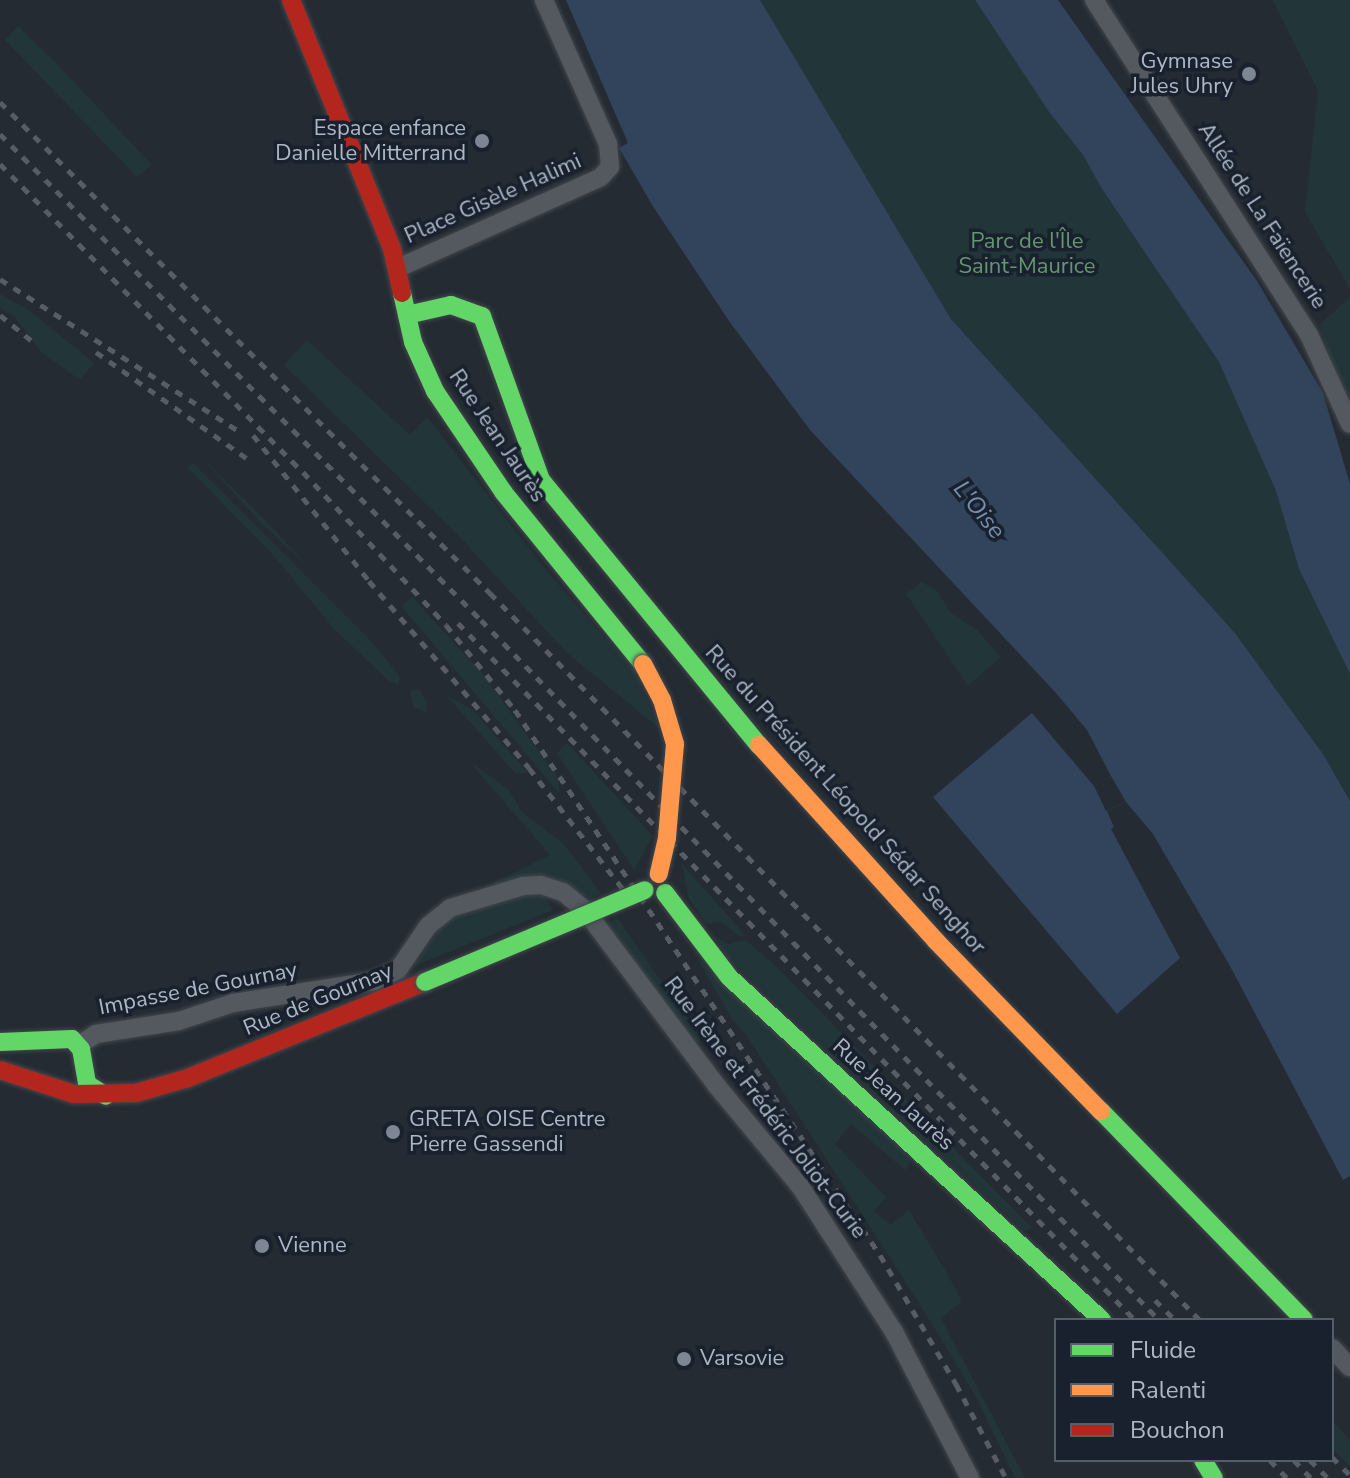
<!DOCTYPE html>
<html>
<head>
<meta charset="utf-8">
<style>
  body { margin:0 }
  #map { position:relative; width:1350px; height:1478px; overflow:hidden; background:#252b32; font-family:"Nunito Sans",sans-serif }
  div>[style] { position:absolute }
  .green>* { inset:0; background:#223538 }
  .water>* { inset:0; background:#31445c }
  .pier>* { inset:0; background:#252b32 }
  .roads { filter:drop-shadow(0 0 2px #42474d) drop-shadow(0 0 2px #42474d) }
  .street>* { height:18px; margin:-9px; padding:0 9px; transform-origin:9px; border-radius:9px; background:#545960 }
  .fast>* { height:18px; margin:-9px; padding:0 9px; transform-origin:9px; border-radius:9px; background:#63d668 }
  .slow>* { height:18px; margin:-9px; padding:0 9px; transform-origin:9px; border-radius:9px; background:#ff974d }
  .jam>* { height:18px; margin:-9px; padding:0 9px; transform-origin:9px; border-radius:9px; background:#b3261e }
  .rail>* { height:5px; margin-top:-2.5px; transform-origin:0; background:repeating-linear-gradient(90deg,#585d64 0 8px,transparent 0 16px) }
  .bridges { filter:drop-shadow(0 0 2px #42474d) drop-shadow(0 0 2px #42474d) }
  .fast-bridge>* { height:18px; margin:-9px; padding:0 9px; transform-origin:9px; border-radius:9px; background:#63d668 }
  .slow-bridge>* { height:18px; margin:-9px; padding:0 9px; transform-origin:9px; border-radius:9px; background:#ff974d }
  .dots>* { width:22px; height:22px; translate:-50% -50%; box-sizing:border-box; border:4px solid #18212d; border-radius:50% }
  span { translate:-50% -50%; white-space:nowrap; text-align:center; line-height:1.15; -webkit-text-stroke:7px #18212d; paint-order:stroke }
  .poi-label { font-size:22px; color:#adb7c5 }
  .right { translate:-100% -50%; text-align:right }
  .left { translate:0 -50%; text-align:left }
  .street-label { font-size:22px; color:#adb7c5 }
  .park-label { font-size:22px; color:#63976e }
  .water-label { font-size:24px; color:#748eaf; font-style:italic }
  .legend { position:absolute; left:1054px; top:1318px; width:280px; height:144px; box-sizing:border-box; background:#18212d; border:2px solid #545d6a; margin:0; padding:10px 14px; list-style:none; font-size:24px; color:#adb7c5 }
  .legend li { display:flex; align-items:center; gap:16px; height:40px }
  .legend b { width:40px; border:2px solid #545d6a }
</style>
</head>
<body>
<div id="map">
  <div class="green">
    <div style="clip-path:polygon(760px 0,975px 0,1049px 112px,1083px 155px,1102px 189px,1219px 362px,1276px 491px,1299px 569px,1350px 674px,1350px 801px,1323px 754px,1235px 633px,951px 319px)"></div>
    <div style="clip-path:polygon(1273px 0,1350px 0,1350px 289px,1305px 212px,1318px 91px)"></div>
    <div style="clip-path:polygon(18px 26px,57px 64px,152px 165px,137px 177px,5px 40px)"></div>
    <div style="clip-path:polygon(0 294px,29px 310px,94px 363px,80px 380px,41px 352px,15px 317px,0 308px)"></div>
    <div style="clip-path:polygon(1350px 297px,1350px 410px,1319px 325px)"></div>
    <div style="clip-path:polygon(307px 340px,410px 435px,427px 417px,547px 571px,634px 671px,660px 729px,567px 653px,458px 535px,284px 365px)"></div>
    <div style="clip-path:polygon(201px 457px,257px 512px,309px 567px,263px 525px)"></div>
    <div style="clip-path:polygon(193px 463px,371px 641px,399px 675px,399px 685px,389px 681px,335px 630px,274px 556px,187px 467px)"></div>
    <div style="clip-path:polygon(922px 582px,936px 590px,951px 613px,977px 630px,1001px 657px,968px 686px,906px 594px)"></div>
    <div style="clip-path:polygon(412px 597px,482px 673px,559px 779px,559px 793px,401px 606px)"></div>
    <div style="clip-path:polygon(419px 689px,427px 702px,426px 712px,413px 707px,410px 691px)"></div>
    <div style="clip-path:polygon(445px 694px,473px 710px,528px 773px,515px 773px)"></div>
    <div style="clip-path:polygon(567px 743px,653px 836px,634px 870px,557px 753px)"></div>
    <div style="clip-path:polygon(470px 762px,509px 790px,522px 812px,563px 843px,601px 893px,592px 899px,537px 876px,485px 887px,550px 855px)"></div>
    <div style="clip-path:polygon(682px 864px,746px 936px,739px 936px,721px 922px,706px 924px,688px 897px)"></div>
    <div style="clip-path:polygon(532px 893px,542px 894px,553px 910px,414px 966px,444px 923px,465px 911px)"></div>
    <div style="clip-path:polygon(617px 918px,701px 1038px,696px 1044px,605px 924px)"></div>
    <div style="clip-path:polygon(713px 936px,729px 944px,746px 940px,779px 969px,1032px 1228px,1025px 1231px,874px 1094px,732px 962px)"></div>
    <div style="clip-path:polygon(696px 957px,912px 1159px,905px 1170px,851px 1124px,835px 1144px,886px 1197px,874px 1211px,891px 1225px,909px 1210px,948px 1275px,962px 1302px,941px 1318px,1025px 1478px,1015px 1478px,976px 1397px,916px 1298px,745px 1033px,733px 1021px)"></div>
    <div style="clip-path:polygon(1332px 1421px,1350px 1440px,1350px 1467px,1332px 1448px)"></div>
  </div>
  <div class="water">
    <div style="clip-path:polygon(566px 0,760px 0,951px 319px,1235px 633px,1323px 754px,1350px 801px,1350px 1176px,1343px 1180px,1230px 966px,1153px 834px,1126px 802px,1107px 811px,1114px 827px,1111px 829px,1180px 958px,1117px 1014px,933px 797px,1032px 713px,1094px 786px,1111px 776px,1087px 730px,1056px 693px,810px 430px,729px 321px,654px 208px,619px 148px,628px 143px)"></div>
    <div style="clip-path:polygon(975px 0,1058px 0,1257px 281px,1323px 393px,1350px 484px,1350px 674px,1299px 569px,1276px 491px,1219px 362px,1102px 189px,1083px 155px,1049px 112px)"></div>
  </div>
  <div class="pier">
    <div style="clip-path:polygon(1111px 776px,1126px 802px,1106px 811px,1094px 786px)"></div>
  </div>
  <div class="roads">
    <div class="street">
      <div style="left:1094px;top:0;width:398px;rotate:57.3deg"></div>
      <div style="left:1309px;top:335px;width:98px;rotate:65.3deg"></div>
      <div style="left:398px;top:268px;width:222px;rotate:-24.1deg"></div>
      <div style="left:601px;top:177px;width:13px;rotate:-48deg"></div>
      <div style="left:610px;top:167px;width:23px;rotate:-95deg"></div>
      <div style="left:608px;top:144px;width:158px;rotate:-114deg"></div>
      <div style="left:79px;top:1045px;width:20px;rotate:-33deg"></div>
      <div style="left:96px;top:1034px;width:84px;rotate:-8.9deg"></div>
      <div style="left:179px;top:1021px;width:57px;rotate:-18.4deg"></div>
      <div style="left:233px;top:1003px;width:143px;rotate:-8.9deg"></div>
      <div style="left:374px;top:981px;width:26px;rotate:-25deg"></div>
      <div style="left:398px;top:970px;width:53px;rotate:-55.7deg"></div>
      <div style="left:428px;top:926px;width:28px;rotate:-39deg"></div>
      <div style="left:450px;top:908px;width:76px;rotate:-16.8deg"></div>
      <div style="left:523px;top:886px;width:18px;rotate:-3deg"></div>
      <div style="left:541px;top:885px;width:23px;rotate:18deg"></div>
      <div style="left:563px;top:892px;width:27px;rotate:39deg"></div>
      <div style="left:584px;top:909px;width:220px;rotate:53.1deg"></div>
      <div style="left:716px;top:1085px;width:131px;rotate:50.3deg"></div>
      <div style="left:800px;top:1186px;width:174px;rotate:57.2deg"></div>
      <div style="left:894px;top:1332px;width:165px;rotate:62.5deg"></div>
      <div style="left:1332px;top:1348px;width:26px;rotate:47deg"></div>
    </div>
    <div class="fast">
      <div style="left:402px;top:293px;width:50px;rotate:77.3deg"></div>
      <div style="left:413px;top:342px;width:54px;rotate:65.8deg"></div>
      <div style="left:435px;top:391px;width:123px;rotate:55.9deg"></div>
      <div style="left:504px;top:493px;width:220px;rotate:50.9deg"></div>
      <div style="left:407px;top:315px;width:45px;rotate:-12.8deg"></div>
      <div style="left:451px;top:305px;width:33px;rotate:20deg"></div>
      <div style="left:482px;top:316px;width:174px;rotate:70.2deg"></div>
      <div style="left:541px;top:480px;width:343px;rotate:50.6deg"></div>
      <div style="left:665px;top:893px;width:106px;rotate:52.7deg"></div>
      <div style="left:729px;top:977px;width:507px;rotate:42.6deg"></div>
      <div style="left:0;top:1042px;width:72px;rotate:-2.4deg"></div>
      <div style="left:72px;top:1039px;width:13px;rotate:48deg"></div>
      <div style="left:81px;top:1049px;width:36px;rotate:80deg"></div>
      <div style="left:87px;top:1084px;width:22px;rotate:32deg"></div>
      <div style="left:1101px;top:1111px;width:291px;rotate:45.8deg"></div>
      <div style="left:1203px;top:1460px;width:21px;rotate:59deg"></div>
    </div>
    <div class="slow">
      <div style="left:759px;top:745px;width:264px;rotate:47.9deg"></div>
      <div style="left:936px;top:941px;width:237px;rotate:45.9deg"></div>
    </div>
    <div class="jam">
      <div style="left:291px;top:0;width:269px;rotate:67.9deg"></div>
      <div style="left:392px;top:249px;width:45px;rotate:77.2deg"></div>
      <div style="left:0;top:1070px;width:78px;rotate:18deg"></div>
      <div style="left:74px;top:1094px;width:62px;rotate:-0.9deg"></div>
      <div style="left:136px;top:1093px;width:54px;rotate:-16.1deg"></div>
      <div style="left:188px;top:1078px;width:256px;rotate:-22.1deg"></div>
    </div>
  </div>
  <div class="rail">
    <div style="left:0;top:102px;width:694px;rotate:45.06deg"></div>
    <div style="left:490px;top:593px;width:1016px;rotate:45.68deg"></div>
    <div style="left:0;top:134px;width:684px;rotate:45.3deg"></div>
    <div style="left:481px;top:620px;width:975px;rotate:45.91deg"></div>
    <div style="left:0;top:164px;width:432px;rotate:45.5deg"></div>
    <div style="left:303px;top:472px;width:209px;rotate:46.9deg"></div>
    <div style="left:446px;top:625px;width:109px;rotate:50.9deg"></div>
    <div style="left:515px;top:710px;width:656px;rotate:56.19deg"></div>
    <div style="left:880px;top:1255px;width:150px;rotate:59.5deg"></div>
    <div style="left:956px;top:1384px;width:106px;rotate:62deg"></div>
    <div style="left:0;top:279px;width:281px;rotate:32.5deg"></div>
    <div style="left:0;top:315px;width:41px;rotate:39.1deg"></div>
    <div style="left:96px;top:352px;width:184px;rotate:35.2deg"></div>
    <div style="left:253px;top:435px;width:186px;rotate:51.5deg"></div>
    <div style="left:369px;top:581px;width:246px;rotate:49.4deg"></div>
    <div style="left:529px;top:768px;width:175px;rotate:52.2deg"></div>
    <div style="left:458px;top:623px;width:972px;rotate:45.83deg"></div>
    <div style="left:1155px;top:1300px;width:28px;rotate:45deg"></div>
    <div style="left:1332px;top:1457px;width:25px;rotate:45deg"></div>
    <div style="left:1270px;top:1460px;width:25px;rotate:47deg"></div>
    <div style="left:1294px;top:1460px;width:25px;rotate:47deg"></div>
    <div style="left:1310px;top:1460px;width:25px;rotate:45deg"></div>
  </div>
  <div class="bridges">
    <div class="fast-bridge">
      <div style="left:425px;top:982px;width:238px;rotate:-22.7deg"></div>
    </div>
    <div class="slow-bridge">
      <div style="left:643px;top:664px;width:41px;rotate:62.2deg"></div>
      <div style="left:662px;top:700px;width:46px;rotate:73.5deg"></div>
      <div style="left:675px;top:744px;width:94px;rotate:94.9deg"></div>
      <div style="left:667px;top:838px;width:37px;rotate:103deg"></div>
    </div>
  </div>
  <div class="dots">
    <div style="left:1249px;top:74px;background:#7d8692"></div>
    <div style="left:482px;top:141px;background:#7d8692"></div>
    <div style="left:393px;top:1132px;background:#7d8692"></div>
    <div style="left:262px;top:1246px;background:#7d8692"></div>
    <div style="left:684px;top:1359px;background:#7d8692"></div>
  </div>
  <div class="poi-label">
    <span class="right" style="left:1233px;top:74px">Gymnase<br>Jules Uhry</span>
    <span class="right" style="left:466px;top:141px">Espace enfance<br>Danielle Mitterrand</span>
    <span class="left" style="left:409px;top:1132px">GRETA OISE Centre<br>Pierre Gassendi</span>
    <span class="left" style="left:278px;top:1246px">Vienne</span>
    <span class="left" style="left:700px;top:1359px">Varsovie</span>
  </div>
  <div class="street-label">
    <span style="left:493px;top:199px;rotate:-24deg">Place Gisèle Halimi</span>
    <span style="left:1262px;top:216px;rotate:57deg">Allée de La Faïencerie</span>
    <span style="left:497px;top:436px;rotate:56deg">Rue Jean Jaurès</span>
    <span style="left:845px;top:800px;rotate:48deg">Rue du Président Léopold Sédar Senghor</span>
    <span style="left:198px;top:989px;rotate:-11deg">Impasse de Gournay</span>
    <span style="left:318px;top:1000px;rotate:-22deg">Rue de Gournay</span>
    <span style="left:893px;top:1095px;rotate:42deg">Rue Jean Jaurès</span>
    <span style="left:765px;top:1108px;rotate:53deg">Rue Irène et Frédéric Joliot-Curie</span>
  </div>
  <div class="park-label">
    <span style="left:1027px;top:254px">Parc de l'Île<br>Saint-Maurice</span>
  </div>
  <div class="water-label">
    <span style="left:979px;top:510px;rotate:51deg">L'Oise</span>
  </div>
  <ul class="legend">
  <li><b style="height:10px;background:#63d668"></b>Fluide</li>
  <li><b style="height:10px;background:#ff974d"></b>Ralenti</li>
  <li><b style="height:10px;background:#b3261e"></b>Bouchon</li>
  </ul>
</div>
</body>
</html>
